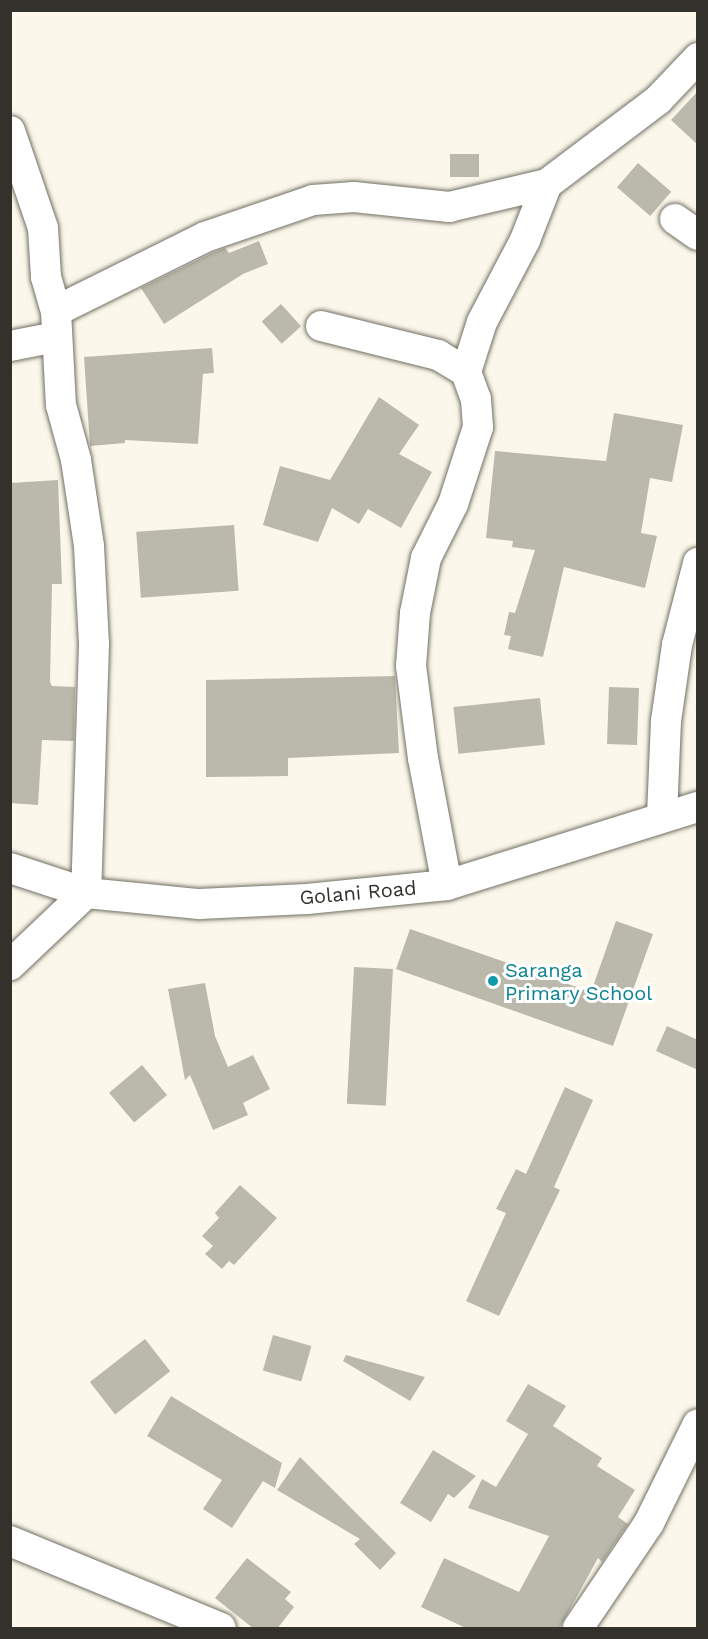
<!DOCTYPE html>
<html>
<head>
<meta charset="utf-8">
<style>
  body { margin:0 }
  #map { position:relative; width:708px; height:1639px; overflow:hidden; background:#fbf8eb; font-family:"Work Sans",sans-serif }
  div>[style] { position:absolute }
  .building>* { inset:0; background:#bbb9ac; transform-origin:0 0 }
  .roads { filter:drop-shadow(0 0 2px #716f64) drop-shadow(0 0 2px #716f64) }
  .street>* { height:30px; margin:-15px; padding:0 15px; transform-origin:15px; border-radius:15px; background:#fff }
  .dots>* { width:16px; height:16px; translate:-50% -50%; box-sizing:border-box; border:3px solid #fff; border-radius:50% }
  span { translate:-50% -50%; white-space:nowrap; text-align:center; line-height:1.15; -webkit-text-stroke:6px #fff; paint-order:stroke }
  .street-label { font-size:20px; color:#32312c }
  .culture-label { font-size:20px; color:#0d838f }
  .left { translate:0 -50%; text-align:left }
  .frame { position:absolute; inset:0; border:12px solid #32312c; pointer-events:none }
</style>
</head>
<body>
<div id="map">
  <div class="building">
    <div style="clip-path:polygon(698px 91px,698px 145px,671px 120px)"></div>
    <div style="left:450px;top:154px;width:29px;height:23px"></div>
    <div style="left:638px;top:163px;width:44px;height:32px;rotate:41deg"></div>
    <div style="clip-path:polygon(259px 241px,268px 264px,243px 274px,164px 324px,141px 288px,212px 253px,225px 248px,229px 253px)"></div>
    <div style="left:281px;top:304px;width:30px;height:26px;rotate:48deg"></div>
    <div style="clip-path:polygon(212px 348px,214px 373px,203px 374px,198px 444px,125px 440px,125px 443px,90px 446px,84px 357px)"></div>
    <div style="clip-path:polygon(379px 397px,419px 425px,399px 454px,432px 472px,401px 528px,368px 509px,359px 524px,332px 508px,318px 542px,263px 525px,280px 466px,330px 480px)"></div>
    <div style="clip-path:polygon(614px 413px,683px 425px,672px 482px,650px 478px,641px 533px,657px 536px,645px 588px,564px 567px,543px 657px,508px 649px,511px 636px,504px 635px,509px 612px,515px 613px,535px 550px,512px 547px,513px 541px,486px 538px,495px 451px,606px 461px)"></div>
    <div style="clip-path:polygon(58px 480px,62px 584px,52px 584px,50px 682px,52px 686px,75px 687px,74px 741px,42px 740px,38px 805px,10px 803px,10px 483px)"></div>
    <div style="left:234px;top:525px;width:66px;height:98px;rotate:86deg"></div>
    <div style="clip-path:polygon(395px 676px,399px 753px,288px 758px,288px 776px,206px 777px,206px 680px)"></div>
    <div style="left:639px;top:688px;width:57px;height:30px;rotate:92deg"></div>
    <div style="left:540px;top:698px;width:47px;height:87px;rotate:84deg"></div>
    <div style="clip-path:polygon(616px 921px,653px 934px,613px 1046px,396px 969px,410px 929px,591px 992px)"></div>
    <div style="left:354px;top:967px;width:39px;height:137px;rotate:3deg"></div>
    <div style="clip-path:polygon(205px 983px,215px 1036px,228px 1067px,253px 1055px,270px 1089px,243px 1103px,248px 1115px,213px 1130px,190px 1075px,185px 1080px,168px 989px)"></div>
    <div style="clip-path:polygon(667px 1026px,698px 1040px,698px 1070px,656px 1051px)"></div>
    <div style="left:142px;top:1065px;width:39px;height:43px;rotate:50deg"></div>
    <div style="clip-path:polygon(565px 1087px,593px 1100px,554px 1187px,560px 1190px,499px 1316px,466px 1301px,506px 1213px,496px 1209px,516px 1169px,526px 1174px)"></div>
    <div style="clip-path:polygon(240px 1185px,277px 1218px,234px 1265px,229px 1261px,222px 1269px,205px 1254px,213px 1246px,202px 1236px,219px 1218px,215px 1213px)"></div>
    <div style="left:273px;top:1335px;width:40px;height:37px;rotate:16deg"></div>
    <div style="left:145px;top:1339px;width:41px;height:70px;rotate:52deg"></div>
    <div style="clip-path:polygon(346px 1355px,425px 1377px,410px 1401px,343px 1361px)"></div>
    <div style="clip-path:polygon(528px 1384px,566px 1406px,553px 1426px,602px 1458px,597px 1466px,635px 1490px,618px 1517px,628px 1524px,602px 1562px,598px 1558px,559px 1629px,468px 1629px,421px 1607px,444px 1558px,519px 1592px,549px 1536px,468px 1508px,482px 1479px,496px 1487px,528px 1434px,506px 1421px)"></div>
    <div style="clip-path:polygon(171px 1396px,282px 1463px,275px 1488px,263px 1481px,232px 1528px,203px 1509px,222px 1480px,147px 1436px)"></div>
    <div style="clip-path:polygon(433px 1450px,476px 1476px,454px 1498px,448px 1494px,431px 1522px,400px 1503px)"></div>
    <div style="clip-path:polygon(300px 1457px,396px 1553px,380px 1570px,354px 1544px,360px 1539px,277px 1490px)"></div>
    <div style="clip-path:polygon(247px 1558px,291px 1592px,285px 1599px,294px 1607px,277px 1629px,254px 1629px,215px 1598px)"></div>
  </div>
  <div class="roads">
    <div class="street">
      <div style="left:10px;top:131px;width:102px;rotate:71.2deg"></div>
      <div style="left:43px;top:228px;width:49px;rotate:86.5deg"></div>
      <div style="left:46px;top:277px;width:35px;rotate:74deg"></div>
      <div style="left:56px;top:311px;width:94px;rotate:87deg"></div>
      <div style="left:61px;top:405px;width:57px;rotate:74.7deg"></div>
      <div style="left:76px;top:460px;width:87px;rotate:81.4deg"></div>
      <div style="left:89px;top:546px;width:98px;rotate:87.1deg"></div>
      <div style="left:94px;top:644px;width:249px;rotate:91.8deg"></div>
      <div style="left:86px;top:893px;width:105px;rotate:136.5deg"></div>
      <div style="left:675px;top:219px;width:28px;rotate:35deg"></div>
      <div style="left:56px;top:311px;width:166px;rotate:-26.4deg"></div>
      <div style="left:205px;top:237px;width:114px;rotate:-18.9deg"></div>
      <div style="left:313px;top:200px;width:41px;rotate:-4.2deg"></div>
      <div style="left:354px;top:197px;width:96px;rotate:6deg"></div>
      <div style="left:449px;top:207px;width:101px;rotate:-13.2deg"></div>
      <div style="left:547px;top:184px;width:139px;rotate:-37.1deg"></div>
      <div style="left:658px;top:100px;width:58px;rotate:-46.4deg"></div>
      <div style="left:321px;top:326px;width:121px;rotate:13.9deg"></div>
      <div style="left:438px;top:355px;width:33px;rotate:31deg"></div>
      <div style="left:466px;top:372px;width:29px;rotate:70deg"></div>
      <div style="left:476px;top:399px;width:28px;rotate:86deg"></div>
      <div style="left:478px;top:427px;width:81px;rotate:108deg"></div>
      <div style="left:453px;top:504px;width:60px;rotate:116.6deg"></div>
      <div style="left:426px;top:558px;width:56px;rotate:101.3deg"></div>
      <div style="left:415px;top:613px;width:53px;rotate:94.3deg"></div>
      <div style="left:411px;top:666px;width:93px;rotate:82.6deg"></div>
      <div style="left:423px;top:758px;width:129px;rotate:79.3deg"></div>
      <div style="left:10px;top:346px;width:47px;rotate:-11.1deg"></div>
      <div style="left:466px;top:372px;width:52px;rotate:-72.3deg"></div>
      <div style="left:482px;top:322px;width:93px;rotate:-62.3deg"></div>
      <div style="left:525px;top:240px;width:60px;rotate:-68.6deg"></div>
      <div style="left:662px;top:816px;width:95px;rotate:-87.6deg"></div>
      <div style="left:666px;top:721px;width:77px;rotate:-81.8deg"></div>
      <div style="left:677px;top:645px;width:85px;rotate:-75.6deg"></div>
      <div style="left:10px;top:868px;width:80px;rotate:18.2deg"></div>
      <div style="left:86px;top:893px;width:114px;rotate:5.6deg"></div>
      <div style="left:199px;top:904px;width:108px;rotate:-2.7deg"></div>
      <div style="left:307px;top:899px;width:141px;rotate:-5.7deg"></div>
      <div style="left:447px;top:885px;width:263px;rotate:-17.3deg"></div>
      <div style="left:10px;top:1541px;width:228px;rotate:22.4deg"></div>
      <div style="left:578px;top:1628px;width:127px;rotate:-55.9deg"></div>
      <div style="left:649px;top:1523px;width:110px;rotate:-63.7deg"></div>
    </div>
  </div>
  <div class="dots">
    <div style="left:493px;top:981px;background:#0f9aa8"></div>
  </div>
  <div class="street-label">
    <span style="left:358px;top:893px;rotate:-5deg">Golani Road</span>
  </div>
  <div class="culture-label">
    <span class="left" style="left:505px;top:982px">Saranga<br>Primary School</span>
  </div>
  <div class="frame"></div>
</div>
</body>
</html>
